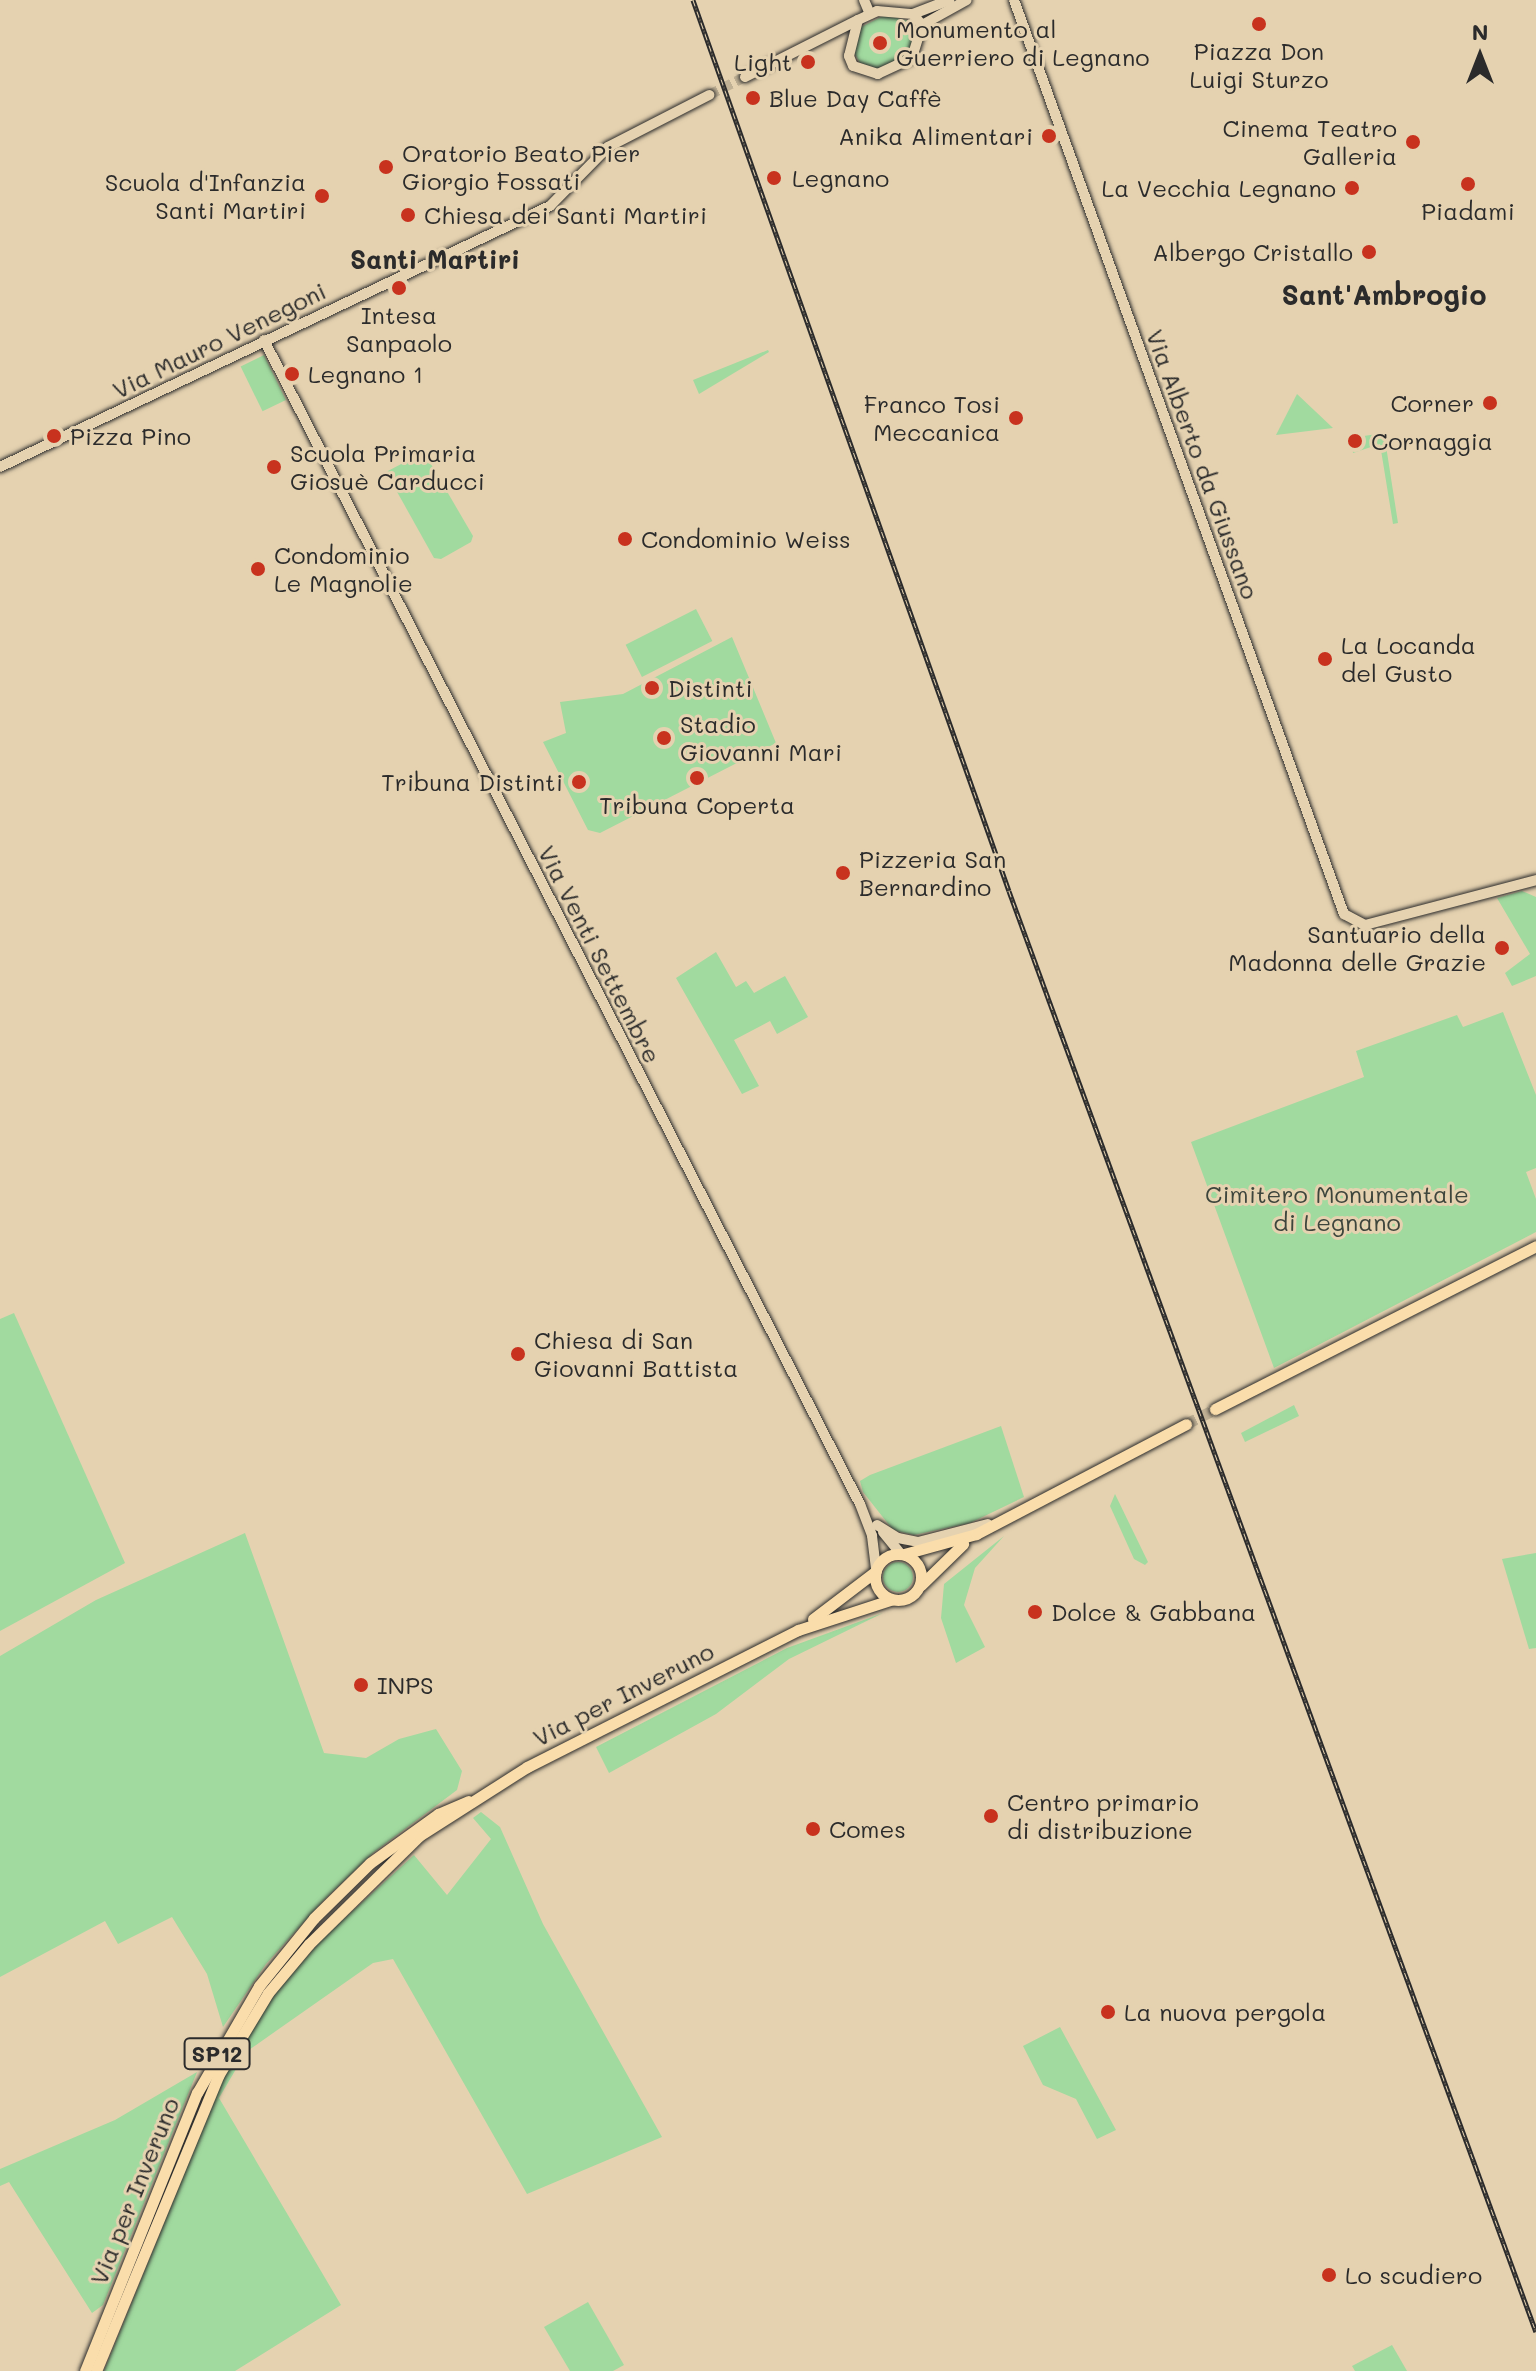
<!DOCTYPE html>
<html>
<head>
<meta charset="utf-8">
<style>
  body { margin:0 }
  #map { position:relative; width:1536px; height:2371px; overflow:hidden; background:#e5d2b0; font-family:Mali,sans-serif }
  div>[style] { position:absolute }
  .green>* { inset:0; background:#a1da9f; transform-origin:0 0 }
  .round { border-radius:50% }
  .secondary-tunnel>* { height:10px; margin-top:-5px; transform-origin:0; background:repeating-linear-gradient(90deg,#c0b195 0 10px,transparent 0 15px) }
  .primary-tunnel>* { height:11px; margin-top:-5.5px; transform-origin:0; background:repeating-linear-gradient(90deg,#c0b195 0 11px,transparent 0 16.5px) }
  .roads { filter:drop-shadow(0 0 2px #2b2b2b) drop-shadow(0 0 2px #2b2b2b) }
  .secondary>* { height:10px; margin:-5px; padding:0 5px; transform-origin:5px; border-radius:5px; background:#e5d2b0 }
  .primary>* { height:11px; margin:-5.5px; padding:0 5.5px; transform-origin:5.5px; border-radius:5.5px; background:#faddab }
  .primary>.ring { margin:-5.5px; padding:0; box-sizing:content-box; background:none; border:11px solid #faddab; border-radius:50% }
  .rail>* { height:5px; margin-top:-2.5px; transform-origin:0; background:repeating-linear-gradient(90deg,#e5d2b0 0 6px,#2b2b2b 0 12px); box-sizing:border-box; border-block:2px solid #2b2b2b }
  .dots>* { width:22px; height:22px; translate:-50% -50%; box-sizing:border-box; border:4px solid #e5d2b0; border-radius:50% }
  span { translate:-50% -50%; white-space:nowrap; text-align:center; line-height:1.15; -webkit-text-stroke:6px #e5d2b0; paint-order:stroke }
  .shield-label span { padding:2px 6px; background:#e5d2b0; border:2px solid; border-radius:6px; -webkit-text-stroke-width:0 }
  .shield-label { font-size:22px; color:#2b2b2b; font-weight:700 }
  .poi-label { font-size:24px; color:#2b2b2b }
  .left { translate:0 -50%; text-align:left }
  .right { translate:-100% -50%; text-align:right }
  .street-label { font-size:24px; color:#2b2b2b }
  .park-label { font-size:24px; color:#3d453c }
  .neighbourhood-label { font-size:26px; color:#2b2b2b; font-weight:700 }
  .quarter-label { font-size:28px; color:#2b2b2b; font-weight:700 }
  .north { position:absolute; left:1440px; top:16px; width:80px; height:80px; -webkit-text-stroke:6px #e5d2b0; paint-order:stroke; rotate:0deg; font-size:22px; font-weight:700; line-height:32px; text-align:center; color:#2b2b2b }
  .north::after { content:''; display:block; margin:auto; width:28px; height:36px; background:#2b2b2b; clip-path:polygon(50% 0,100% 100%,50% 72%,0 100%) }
</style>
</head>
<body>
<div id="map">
  <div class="green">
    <div style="clip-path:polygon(885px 15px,909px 21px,917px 34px,907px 55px,880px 70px,860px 63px,852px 49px,861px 27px)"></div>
    <div style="clip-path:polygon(768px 350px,769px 352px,699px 394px,693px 380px)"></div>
    <div style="left:264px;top:355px;width:50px;height:26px;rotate:64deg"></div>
    <div style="clip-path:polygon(1297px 394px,1333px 428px,1276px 435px)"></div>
    <div style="clip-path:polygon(1384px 433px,1398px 523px,1393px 524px,1380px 444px,1353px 453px,1352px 444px,1357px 437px)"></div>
    <div style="clip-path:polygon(424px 452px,473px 536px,471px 542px,441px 559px,434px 558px,386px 472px)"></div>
    <div style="left:696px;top:609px;width:36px;height:79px;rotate:63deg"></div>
    <div style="clip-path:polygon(732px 637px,776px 743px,600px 833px,588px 830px,543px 742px,566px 733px,560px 702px,623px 694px)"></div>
    <div style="clip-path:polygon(1522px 891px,1536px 897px,1536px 976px,1512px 986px,1505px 973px,1530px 954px,1497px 898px)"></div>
    <div style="clip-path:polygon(716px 952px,736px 987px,746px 981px,754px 993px,785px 976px,808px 1017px,777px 1034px,770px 1021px,734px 1040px,759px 1086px,742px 1094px,676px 978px)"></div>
    <div style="clip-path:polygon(1503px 1012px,1536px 1095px,1536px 1168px,1526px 1172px,1536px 1199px,1536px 1232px,1274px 1368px,1191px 1142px,1364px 1077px,1356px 1051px,1457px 1015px,1463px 1027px)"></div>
    <div style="clip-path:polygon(14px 1313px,125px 1563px,0 1631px,0 1319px)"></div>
    <div style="clip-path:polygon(1294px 1405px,1299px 1416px,1245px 1442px,1241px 1433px)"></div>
    <div style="clip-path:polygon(1001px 1426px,1024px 1497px,970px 1523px,914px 1535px,893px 1530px,863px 1492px,860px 1481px,870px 1475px)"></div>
    <div style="clip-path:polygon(1115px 1494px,1148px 1562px,1145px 1565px,1134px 1559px,1110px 1506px)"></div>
    <div style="clip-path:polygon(245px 1533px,324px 1753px,366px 1758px,399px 1739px,436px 1729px,462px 1771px,457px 1790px,373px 1853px,324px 1900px,266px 1964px,223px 2027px,207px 1974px,172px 1917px,118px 1944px,105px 1921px,0 1977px,0 1656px,96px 1600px)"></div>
    <div style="clip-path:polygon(1004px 1536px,975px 1568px,964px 1605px,985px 1647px,956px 1663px,941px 1618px,944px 1584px)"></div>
    <div style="clip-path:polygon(1536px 1553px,1536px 1648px,1529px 1649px,1502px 1559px)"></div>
    <div class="round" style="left:883px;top:1562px;width:30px;height:30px"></div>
    <div style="clip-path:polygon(883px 1613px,789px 1659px,716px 1714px,609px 1773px,596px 1747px,787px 1648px)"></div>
    <div style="clip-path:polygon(481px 1812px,500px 1827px,543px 1924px,662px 2137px,527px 2194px,393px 1959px,373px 1963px,246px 2052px,219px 2098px,341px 2305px,235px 2371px,104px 2371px,223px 2078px,273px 1996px,323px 1938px,414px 1855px,447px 1895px,491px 1839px,473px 1818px)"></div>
    <div style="clip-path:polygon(1060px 2027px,1116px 2130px,1097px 2139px,1076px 2099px,1043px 2085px,1023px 2046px)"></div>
    <div style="clip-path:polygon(197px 2072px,103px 2305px,92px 2313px,9px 2182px,0 2186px,0 2169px,115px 2120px)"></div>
    <div style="clip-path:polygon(588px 2302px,624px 2365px,613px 2371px,570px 2371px,544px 2327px)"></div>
    <div style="clip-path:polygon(1392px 2345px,1407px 2371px,1355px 2371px,1352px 2366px)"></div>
  </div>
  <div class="secondary-tunnel">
    <div style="left:709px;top:95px;width:40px;rotate:-26.6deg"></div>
  </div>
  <div class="primary-tunnel">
    <div style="left:1186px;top:1424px;width:33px;rotate:-27deg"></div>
  </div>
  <div class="roads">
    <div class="secondary">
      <div style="left:864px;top:0;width:13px;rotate:67deg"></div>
      <div style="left:1014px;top:0;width:972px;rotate:70.15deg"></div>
      <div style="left:1344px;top:914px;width:24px;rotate:28deg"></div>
      <div style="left:1365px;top:925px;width:177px;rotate:-14.7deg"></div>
      <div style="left:877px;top:11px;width:36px;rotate:5deg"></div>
      <div style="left:913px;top:14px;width:14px;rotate:51deg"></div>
      <div style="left:922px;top:25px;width:34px;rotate:107deg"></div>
      <div style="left:912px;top:58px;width:38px;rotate:155deg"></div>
      <div style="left:878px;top:74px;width:26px;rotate:-162deg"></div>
      <div style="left:853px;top:66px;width:11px;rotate:-112deg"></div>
      <div style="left:849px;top:56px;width:37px;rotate:-76deg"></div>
      <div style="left:858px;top:20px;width:21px;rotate:-25deg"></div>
      <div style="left:913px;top:14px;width:39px;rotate:-21deg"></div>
      <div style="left:922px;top:25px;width:51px;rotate:-29.1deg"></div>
      <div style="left:745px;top:77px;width:127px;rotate:-26.8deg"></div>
      <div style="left:264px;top:340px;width:1308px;rotate:62.89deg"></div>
      <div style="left:860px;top:1504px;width:34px;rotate:69deg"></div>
      <div style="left:872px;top:1536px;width:33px;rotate:83deg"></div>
      <div style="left:0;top:467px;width:609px;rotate:-25.39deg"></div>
      <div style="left:550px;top:206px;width:83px;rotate:-45.5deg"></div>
      <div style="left:608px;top:147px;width:114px;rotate:-27.2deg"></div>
      <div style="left:877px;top:1525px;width:25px;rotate:32deg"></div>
      <div style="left:898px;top:1538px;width:20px;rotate:11deg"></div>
      <div style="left:918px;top:1542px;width:72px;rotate:-14.4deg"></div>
      <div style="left:883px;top:1532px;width:26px;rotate:51deg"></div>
    </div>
    <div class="primary">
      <div style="left:1215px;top:1409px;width:360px;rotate:-26.9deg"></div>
      <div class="ring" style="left:875px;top:1554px;width:35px;height:35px"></div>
      <div style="left:904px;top:1554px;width:75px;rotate:-15.5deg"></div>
      <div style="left:976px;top:1534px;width:237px;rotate:-27.6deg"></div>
      <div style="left:921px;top:1585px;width:59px;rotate:-44.3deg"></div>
      <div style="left:813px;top:1619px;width:79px;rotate:-37.3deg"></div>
      <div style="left:85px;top:2371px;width:300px;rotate:-68.1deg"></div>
      <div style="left:197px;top:2093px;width:124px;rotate:-59.9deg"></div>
      <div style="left:259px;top:1986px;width:87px;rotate:-51deg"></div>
      <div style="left:314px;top:1918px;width:78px;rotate:-44.5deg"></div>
      <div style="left:370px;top:1863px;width:84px;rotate:-35.8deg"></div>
      <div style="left:438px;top:1814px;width:33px;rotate:-23deg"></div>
      <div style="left:96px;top:2371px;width:319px;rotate:-67.5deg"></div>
      <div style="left:218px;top:2076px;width:97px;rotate:-58.9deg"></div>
      <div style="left:268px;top:1993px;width:64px;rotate:-50.1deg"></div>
      <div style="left:309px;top:1944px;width:154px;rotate:-44.5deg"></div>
      <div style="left:419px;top:1836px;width:128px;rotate:-32.6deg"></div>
      <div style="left:527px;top:1767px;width:304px;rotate:-26.8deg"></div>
      <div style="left:798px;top:1630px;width:97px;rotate:-18.1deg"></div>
    </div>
  </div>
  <div class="rail">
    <div style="left:693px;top:0;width:945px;rotate:70.47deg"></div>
    <div style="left:1009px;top:891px;width:1534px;rotate:69.91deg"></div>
  </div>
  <div class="dots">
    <div style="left:1259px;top:24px;background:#c8321e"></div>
    <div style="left:880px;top:43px;background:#c8321e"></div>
    <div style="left:808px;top:62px;background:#c8321e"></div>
    <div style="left:753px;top:98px;background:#c8321e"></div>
    <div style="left:1049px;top:136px;background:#c8321e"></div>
    <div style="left:1413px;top:142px;background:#c8321e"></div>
    <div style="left:386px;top:167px;background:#c8321e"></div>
    <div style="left:774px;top:178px;background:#c8321e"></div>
    <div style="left:1468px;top:184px;background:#c8321e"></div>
    <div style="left:1352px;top:188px;background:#c8321e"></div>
    <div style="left:322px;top:196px;background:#c8321e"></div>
    <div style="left:408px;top:215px;background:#c8321e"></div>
    <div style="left:1369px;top:252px;background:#c8321e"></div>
    <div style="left:399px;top:288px;background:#c8321e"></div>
    <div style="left:292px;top:374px;background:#c8321e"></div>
    <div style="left:1490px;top:403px;background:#c8321e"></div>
    <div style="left:1016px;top:418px;background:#c8321e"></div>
    <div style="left:54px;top:436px;background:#c8321e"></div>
    <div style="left:1355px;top:441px;background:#c8321e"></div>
    <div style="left:274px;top:467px;background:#c8321e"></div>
    <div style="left:625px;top:539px;background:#c8321e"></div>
    <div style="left:258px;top:569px;background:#c8321e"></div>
    <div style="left:1325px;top:659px;background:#c8321e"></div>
    <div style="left:652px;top:688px;background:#c8321e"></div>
    <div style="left:664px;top:738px;background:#c8321e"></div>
    <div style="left:697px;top:778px;background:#c8321e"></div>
    <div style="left:579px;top:782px;background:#c8321e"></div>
    <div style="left:843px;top:873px;background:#c8321e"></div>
    <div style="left:1502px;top:948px;background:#c8321e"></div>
    <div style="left:518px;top:1354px;background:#c8321e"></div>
    <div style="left:1035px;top:1612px;background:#c8321e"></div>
    <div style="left:361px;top:1685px;background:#c8321e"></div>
    <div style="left:991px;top:1816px;background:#c8321e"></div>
    <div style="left:813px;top:1829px;background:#c8321e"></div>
    <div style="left:1108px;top:2012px;background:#c8321e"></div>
    <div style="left:1329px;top:2275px;background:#c8321e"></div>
  </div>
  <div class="shield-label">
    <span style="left:217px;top:2054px">SP12</span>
  </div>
  <div class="poi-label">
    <span class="left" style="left:896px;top:43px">Monumento al<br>Guerriero di Legnano</span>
    <span style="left:1259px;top:65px">Piazza Don<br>Luigi Sturzo</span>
    <span class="right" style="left:792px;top:62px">Light</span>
    <span class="left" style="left:769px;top:98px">Blue Day Caffè</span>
    <span class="right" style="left:1397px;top:142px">Cinema Teatro<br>Galleria</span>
    <span class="right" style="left:1033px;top:136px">Anika Alimentari</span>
    <span class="left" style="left:402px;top:167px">Oratorio Beato Pier<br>Giorgio Fossati</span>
    <span class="left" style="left:792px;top:178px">Legnano</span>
    <span class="right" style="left:306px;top:196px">Scuola d'Infanzia<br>Santi Martiri</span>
    <span class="right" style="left:1336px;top:188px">La Vecchia Legnano</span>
    <span style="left:1468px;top:211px">Piadami</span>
    <span class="left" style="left:424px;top:215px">Chiesa dei Santi Martiri</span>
    <span class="right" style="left:1353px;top:252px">Albergo Cristallo</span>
    <span style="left:399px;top:329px">Intesa<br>Sanpaolo</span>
    <span class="left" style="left:308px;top:374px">Legnano 1</span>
    <span class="right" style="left:1474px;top:403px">Corner</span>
    <span class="right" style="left:1000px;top:418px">Franco Tosi<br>Meccanica</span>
    <span class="left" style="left:70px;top:436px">Pizza Pino</span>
    <span class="left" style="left:1371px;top:441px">Cornaggia</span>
    <span class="left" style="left:290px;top:467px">Scuola Primaria<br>Giosuè Carducci</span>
    <span class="left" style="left:641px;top:539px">Condominio Weiss</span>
    <span class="left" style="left:274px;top:569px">Condominio<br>Le Magnolie</span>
    <span class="left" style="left:1341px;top:659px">La Locanda<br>del Gusto</span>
    <span class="left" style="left:668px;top:688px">Distinti</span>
    <span class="left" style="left:680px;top:738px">Stadio<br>Giovanni Mari</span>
    <span class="right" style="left:563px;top:782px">Tribuna Distinti</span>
    <span style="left:697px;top:805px">Tribuna Coperta</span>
    <span class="left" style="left:859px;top:873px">Pizzeria San<br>Bernardino</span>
    <span class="right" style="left:1486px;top:948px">Santuario della<br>Madonna delle Grazie</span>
    <span class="left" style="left:534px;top:1354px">Chiesa di San<br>Giovanni Battista</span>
    <span class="left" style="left:1051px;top:1612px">Dolce &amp; Gabbana</span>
    <span class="left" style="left:377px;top:1685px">INPS</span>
    <span class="left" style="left:1007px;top:1816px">Centro primario<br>di distribuzione</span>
    <span class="left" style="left:829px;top:1829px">Comes</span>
    <span class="left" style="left:1124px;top:2012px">La nuova pergola</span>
    <span class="left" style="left:1345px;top:2275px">Lo scudiero</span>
  </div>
  <div class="street-label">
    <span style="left:219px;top:340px;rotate:-26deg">Via Mauro Venegoni</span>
    <span style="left:1203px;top:464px;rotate:70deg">Via Alberto da Giussano</span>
    <span style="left:600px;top:954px;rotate:63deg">Via Venti Settembre</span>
    <span style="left:623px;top:1694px;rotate:-27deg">Via per Inveruno</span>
    <span style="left:134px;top:2191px;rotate:-68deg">Via per Inveruno</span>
  </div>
  <div class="park-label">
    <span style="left:1337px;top:1208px">Cimitero Monumentale<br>di Legnano</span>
  </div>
  <div class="neighbourhood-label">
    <span style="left:435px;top:260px">Santi Martiri</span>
  </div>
  <div class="quarter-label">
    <span style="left:1384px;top:294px">Sant'Ambrogio</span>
  </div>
  <div class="north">N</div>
</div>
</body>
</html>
